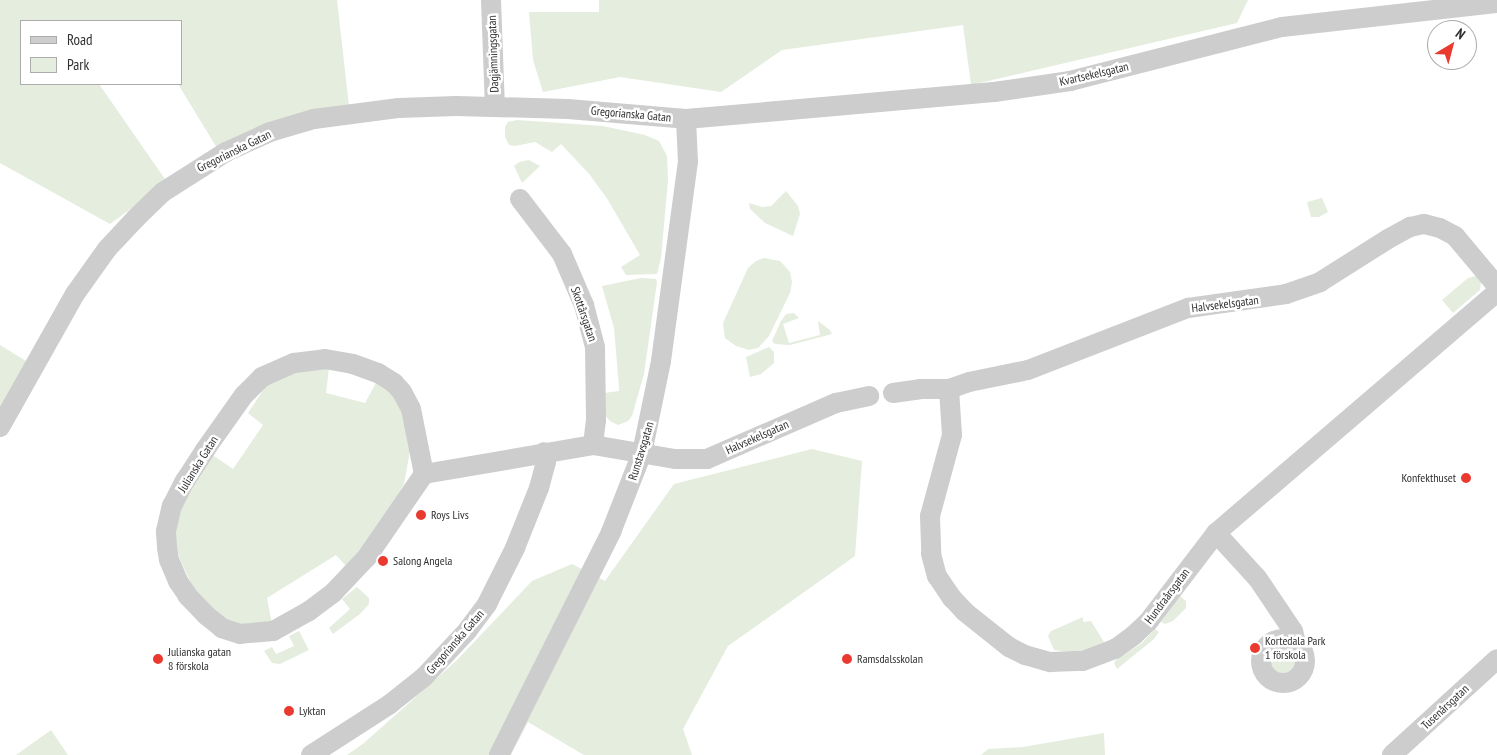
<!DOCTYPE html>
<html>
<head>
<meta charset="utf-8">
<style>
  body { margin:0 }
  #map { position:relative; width:1497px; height:755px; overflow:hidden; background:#fff; font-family:"PT Sans Narrow",sans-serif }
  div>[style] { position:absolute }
  .green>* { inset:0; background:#e4edde }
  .minor>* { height:20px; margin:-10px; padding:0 10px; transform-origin:10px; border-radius:10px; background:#cdcdcd }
  .minor>.ring { margin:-10px; padding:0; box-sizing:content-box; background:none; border:20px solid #cdcdcd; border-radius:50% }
  .dots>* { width:14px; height:14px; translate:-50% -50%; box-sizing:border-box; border:2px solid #fff; border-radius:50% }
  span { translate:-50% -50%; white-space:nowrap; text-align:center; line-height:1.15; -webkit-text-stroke:5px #fff; paint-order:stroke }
  .street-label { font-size:12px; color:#303030 }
  .poi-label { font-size:12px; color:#303030 }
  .right { translate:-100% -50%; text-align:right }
  .left { translate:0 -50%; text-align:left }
  .legend { position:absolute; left:20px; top:20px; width:162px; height:65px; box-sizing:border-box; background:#fff; border:1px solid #acacac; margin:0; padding:6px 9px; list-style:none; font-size:15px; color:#303030 }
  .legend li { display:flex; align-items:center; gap:10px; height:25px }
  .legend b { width:25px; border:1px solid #acacac }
  .north { position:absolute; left:1427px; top:20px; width:50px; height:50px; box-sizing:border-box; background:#fff; border:1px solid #acacac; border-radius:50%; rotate:37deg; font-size:14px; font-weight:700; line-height:20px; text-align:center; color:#303030 }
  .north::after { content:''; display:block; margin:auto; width:18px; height:22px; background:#ea3a2f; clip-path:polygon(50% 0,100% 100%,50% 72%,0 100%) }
</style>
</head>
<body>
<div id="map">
  <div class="green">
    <div style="clip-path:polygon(0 0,337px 0,349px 106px,217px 148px,178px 84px,181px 84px,181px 21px,21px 21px,21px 84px,99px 84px,167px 182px,110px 224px,0 163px)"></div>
    <div style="clip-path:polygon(599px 0,1248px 0,1237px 23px,971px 85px,963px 25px,782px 50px,721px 92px,620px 77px,543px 92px,533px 60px,529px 12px,599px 12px)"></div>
    <div style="clip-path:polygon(517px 120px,603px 126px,645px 135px,659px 141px,667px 156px,668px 180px,661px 258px,657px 274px,626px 275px,621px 267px,640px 255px,608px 200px,590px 175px,561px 144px,552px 152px,535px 142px,515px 146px,509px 145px,505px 137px,505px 127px,508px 122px)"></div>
    <div style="clip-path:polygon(529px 160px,540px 166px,522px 183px,514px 166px,519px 162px)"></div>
    <div style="clip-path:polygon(786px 191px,798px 206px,800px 214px,793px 236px,765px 223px,750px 209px,749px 203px,762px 207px,771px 206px)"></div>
    <div style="clip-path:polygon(1322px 198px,1328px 212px,1319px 217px,1311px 217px,1307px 202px)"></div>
    <div style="clip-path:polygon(764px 258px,780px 261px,790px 272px,792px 282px,790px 293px,769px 336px,758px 348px,749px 350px,736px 346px,725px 338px,723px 323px,748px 268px,756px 261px)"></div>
    <div style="clip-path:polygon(1476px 276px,1481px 282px,1480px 290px,1453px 313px,1442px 300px,1468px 278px)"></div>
    <div style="clip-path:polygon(641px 278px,656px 279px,657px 282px,644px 374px,632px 416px,628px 421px,618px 425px,610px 421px,604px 414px,604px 393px,619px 391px,619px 387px,614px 328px,602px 286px)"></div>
    <div style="clip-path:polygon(794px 313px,799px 318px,783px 324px,789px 343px,820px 335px,818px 321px,830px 330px,832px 334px,790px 345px,775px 344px,772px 341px,781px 321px,786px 314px)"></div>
    <div style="clip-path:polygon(0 345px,26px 361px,0 408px)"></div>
    <div style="clip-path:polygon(769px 347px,774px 352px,774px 363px,761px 374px,750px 377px,746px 357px)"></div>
    <div style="clip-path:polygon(329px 368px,326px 393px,365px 403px,376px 383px,390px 391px,404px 412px,411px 445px,404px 484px,376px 532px,346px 566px,336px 555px,267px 598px,272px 624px,254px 627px,230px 623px,195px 591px,181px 562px,171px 530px,175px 509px,211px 454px,233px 469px,263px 425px,248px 413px,266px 386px,296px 370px)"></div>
    <div style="clip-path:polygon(812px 449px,862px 461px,855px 556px,728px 646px,683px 729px,692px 755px,584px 755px,528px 722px,511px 755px,347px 755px,364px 743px,456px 661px,532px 581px,572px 564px,605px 581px,674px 484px)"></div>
    <div style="clip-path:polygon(357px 587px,369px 598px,369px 604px,360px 614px,333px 634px,329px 628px,350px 609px,342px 599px)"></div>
    <div style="clip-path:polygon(1180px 596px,1186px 601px,1186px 608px,1173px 621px,1165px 624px,1161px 622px)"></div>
    <div style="clip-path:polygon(1083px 617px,1083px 622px,1091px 621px,1104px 642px,1085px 650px,1070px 652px,1054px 650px,1048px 636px,1051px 631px)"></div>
    <div style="clip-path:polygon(1155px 629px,1159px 632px,1154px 639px,1117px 669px,1114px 663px,1116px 660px,1142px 643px)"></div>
    <div style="clip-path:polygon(299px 631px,309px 650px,280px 664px,272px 663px,264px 651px,272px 647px,276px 654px,294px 646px,289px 636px)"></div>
    <div style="clip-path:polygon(1281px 643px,1287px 643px,1298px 656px,1297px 666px,1292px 672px,1281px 676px,1273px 673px,1268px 662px,1272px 651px)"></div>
    <div style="clip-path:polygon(51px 730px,68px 755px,16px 755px)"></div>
    <div style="clip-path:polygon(1104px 733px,1105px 755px,981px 755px,988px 749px,1023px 747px)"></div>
  </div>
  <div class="minor">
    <div style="left:491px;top:0;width:107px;rotate:87.9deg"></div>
    <div style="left:520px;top:199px;width:69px;rotate:52.6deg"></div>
    <div style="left:562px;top:254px;width:56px;rotate:66.7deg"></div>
    <div style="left:584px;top:305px;width:43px;rotate:75.3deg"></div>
    <div style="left:595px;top:347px;width:73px;rotate:89.2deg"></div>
    <div style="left:596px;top:420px;width:25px;rotate:97deg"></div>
    <div style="left:325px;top:359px;width:28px;rotate:10deg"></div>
    <div style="left:353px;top:364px;width:27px;rotate:20deg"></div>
    <div style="left:378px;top:373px;width:19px;rotate:32deg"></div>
    <div style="left:394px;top:383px;width:12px;rotate:48deg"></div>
    <div style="left:402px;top:392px;width:19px;rotate:62deg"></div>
    <div style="left:411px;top:409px;width:66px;rotate:78.7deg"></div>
    <div style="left:424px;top:474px;width:101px;rotate:124.5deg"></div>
    <div style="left:367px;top:557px;width:50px;rotate:133.4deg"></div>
    <div style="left:333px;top:593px;width:30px;rotate:143deg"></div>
    <div style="left:309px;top:611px;width:41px;rotate:150.9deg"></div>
    <div style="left:273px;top:631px;width:33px;rotate:175deg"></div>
    <div style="left:240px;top:634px;width:19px;rotate:-162deg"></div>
    <div style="left:222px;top:628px;width:19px;rotate:-141deg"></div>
    <div style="left:207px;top:616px;width:28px;rotate:-134deg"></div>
    <div style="left:188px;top:596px;width:18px;rotate:-124deg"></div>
    <div style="left:178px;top:581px;width:23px;rotate:-113deg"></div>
    <div style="left:169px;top:560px;width:13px;rotate:-99deg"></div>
    <div style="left:167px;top:547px;width:16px;rotate:-94deg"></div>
    <div style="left:166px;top:531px;width:26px;rotate:-77deg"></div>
    <div style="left:172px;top:506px;width:28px;rotate:-63deg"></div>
    <div style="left:185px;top:481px;width:37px;rotate:-57deg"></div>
    <div style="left:205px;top:450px;width:67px;rotate:-54.7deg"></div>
    <div style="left:244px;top:395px;width:25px;rotate:-45deg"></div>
    <div style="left:262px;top:377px;width:35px;rotate:-24deg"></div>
    <div style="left:294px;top:363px;width:31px;rotate:-7deg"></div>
    <div style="left:949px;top:389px;width:46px;rotate:86.3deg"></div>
    <div style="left:952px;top:435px;width:84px;rotate:105.2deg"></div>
    <div style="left:930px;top:516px;width:38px;rotate:88deg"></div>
    <div style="left:931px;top:554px;width:23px;rotate:75deg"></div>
    <div style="left:937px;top:576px;width:27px;rotate:56deg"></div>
    <div style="left:952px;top:598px;width:19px;rotate:47deg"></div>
    <div style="left:965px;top:612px;width:56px;rotate:38.5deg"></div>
    <div style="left:1009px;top:647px;width:18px;rotate:27deg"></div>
    <div style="left:1025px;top:655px;width:26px;rotate:16deg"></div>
    <div style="left:1050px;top:662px;width:33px;rotate:-2deg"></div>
    <div style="left:1083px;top:661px;width:34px;rotate:-21deg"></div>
    <div style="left:1115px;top:649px;width:24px;rotate:-36deg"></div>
    <div style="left:1134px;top:635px;width:19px;rotate:-43deg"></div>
    <div style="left:1148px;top:622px;width:112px;rotate:-52.6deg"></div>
    <div style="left:1216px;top:533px;width:370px;rotate:-40.6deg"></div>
    <div style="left:893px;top:393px;width:27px;rotate:-8deg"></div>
    <div style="left:920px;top:389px;width:29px"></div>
    <div style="left:949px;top:389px;width:21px;rotate:-19deg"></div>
    <div style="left:969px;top:382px;width:60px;rotate:-11.5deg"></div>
    <div style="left:1028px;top:370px;width:172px;rotate:-21.2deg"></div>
    <div style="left:1188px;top:308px;width:99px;rotate:-8.1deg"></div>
    <div style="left:1286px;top:294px;width:36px;rotate:-19deg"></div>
    <div style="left:1320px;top:282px;width:80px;rotate:-32.3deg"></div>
    <div style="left:1388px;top:239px;width:25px;rotate:-29deg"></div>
    <div style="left:1410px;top:227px;width:14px;rotate:-12deg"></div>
    <div style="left:1424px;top:224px;width:16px;rotate:14deg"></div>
    <div style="left:1440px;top:228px;width:17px;rotate:28deg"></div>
    <div style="left:1455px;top:236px;width:65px;rotate:50deg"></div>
    <div style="left:0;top:427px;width:153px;rotate:-60.6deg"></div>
    <div style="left:75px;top:294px;width:55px;rotate:-54.6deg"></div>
    <div style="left:107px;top:249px;width:42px;rotate:-46.9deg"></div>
    <div style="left:136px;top:218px;width:37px;rotate:-44deg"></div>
    <div style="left:163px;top:192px;width:75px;rotate:-32.4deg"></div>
    <div style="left:226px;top:152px;width:48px;rotate:-24.4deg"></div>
    <div style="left:270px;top:132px;width:46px;rotate:-16.5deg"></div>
    <div style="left:314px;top:119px;width:86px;rotate:-7.4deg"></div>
    <div style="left:399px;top:108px;width:57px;rotate:-2deg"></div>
    <div style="left:456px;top:106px;width:112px;rotate:1.5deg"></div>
    <div style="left:568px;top:109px;width:118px;rotate:4.8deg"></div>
    <div style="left:686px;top:119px;width:309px;rotate:-5deg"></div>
    <div style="left:994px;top:92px;width:77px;rotate:-8.2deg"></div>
    <div style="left:1070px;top:81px;width:219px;rotate:-14.3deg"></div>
    <div style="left:1282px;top:27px;width:216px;rotate:-6.4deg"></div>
    <div style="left:424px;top:474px;width:171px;rotate:-9.7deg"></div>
    <div style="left:593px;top:445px;width:83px;rotate:9.7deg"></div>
    <div style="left:675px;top:459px;width:32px"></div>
    <div style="left:707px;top:459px;width:141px;rotate:-23.5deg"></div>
    <div style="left:836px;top:403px;width:34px;rotate:-12deg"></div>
    <div style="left:1216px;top:533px;width:62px;rotate:47.6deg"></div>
    <div style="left:1258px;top:579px;width:63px;rotate:56.1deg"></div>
    <div style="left:1293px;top:631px;width:12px;rotate:76deg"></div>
    <div class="ring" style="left:1261px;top:639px;width:24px;height:24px"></div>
    <div style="left:311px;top:755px;width:94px;rotate:-32.8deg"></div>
    <div style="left:390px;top:704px;width:43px;rotate:-38.5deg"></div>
    <div style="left:424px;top:677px;width:63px;rotate:-46.9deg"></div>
    <div style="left:467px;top:631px;width:34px;rotate:-53deg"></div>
    <div style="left:487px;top:604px;width:63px;rotate:-63.4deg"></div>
    <div style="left:515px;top:548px;width:65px;rotate:-68.2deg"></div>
    <div style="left:539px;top:488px;width:27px;rotate:-75deg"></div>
    <div style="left:546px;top:462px;width:10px;rotate:-101deg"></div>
    <div style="left:499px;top:755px;width:250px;rotate:-63.3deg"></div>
    <div style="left:611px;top:532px;width:85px;rotate:-68.6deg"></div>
    <div style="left:642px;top:453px;width:94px;rotate:-78.3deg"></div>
    <div style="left:661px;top:361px;width:201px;rotate:-82.3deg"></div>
    <div style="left:688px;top:162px;width:43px;rotate:-92.7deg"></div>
    <div style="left:1392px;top:755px;width:142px;rotate:-42.4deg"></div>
  </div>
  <div class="dots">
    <div style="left:1466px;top:478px;background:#ea3a2f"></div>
    <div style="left:421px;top:515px;background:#ea3a2f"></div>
    <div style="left:383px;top:561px;background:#ea3a2f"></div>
    <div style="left:1255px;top:648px;background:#ea3a2f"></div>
    <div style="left:158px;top:659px;background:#ea3a2f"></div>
    <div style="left:847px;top:659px;background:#ea3a2f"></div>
    <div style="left:289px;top:711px;background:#ea3a2f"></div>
  </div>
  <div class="street-label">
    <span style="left:493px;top:54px;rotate:-92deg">Dagjämningsgatan</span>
    <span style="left:1094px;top:74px;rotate:-13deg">Kvartsekelsgatan</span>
    <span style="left:631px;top:114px;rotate:5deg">Gregorianska Gatan</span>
    <span style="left:234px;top:151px;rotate:-26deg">Gregorianska Gatan</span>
    <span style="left:1225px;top:304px;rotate:-7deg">Halvsekelsgatan</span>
    <span style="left:584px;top:314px;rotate:71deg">Skottårsgatan</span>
    <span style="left:757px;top:437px;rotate:-24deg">Halvsekelsgatan</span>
    <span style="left:641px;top:451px;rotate:-73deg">Runstavsgatan</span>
    <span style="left:198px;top:464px;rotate:-58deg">Julianska Gatan</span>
    <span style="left:1167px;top:596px;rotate:-53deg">Hundraårsgatan</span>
    <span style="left:455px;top:642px;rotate:-49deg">Gregorianska Gatan</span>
    <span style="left:1445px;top:707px;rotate:-43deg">Tusenårsgatan</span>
  </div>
  <div class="poi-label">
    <span class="right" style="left:1456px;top:478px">Konfekthuset</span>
    <span class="left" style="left:431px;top:515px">Roys Livs</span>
    <span class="left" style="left:393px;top:561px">Salong Angela</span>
    <span class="left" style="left:1265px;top:648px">Kortedala Park<br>1 förskola</span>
    <span class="left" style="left:168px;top:659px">Julianska gatan<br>8 förskola</span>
    <span class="left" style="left:857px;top:659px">Ramsdalsskolan</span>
    <span class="left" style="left:299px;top:711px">Lyktan</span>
  </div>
  <ul class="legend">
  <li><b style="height:6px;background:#cdcdcd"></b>Road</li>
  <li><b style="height:14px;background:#e4edde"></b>Park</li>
  </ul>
  <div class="north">N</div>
</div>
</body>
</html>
